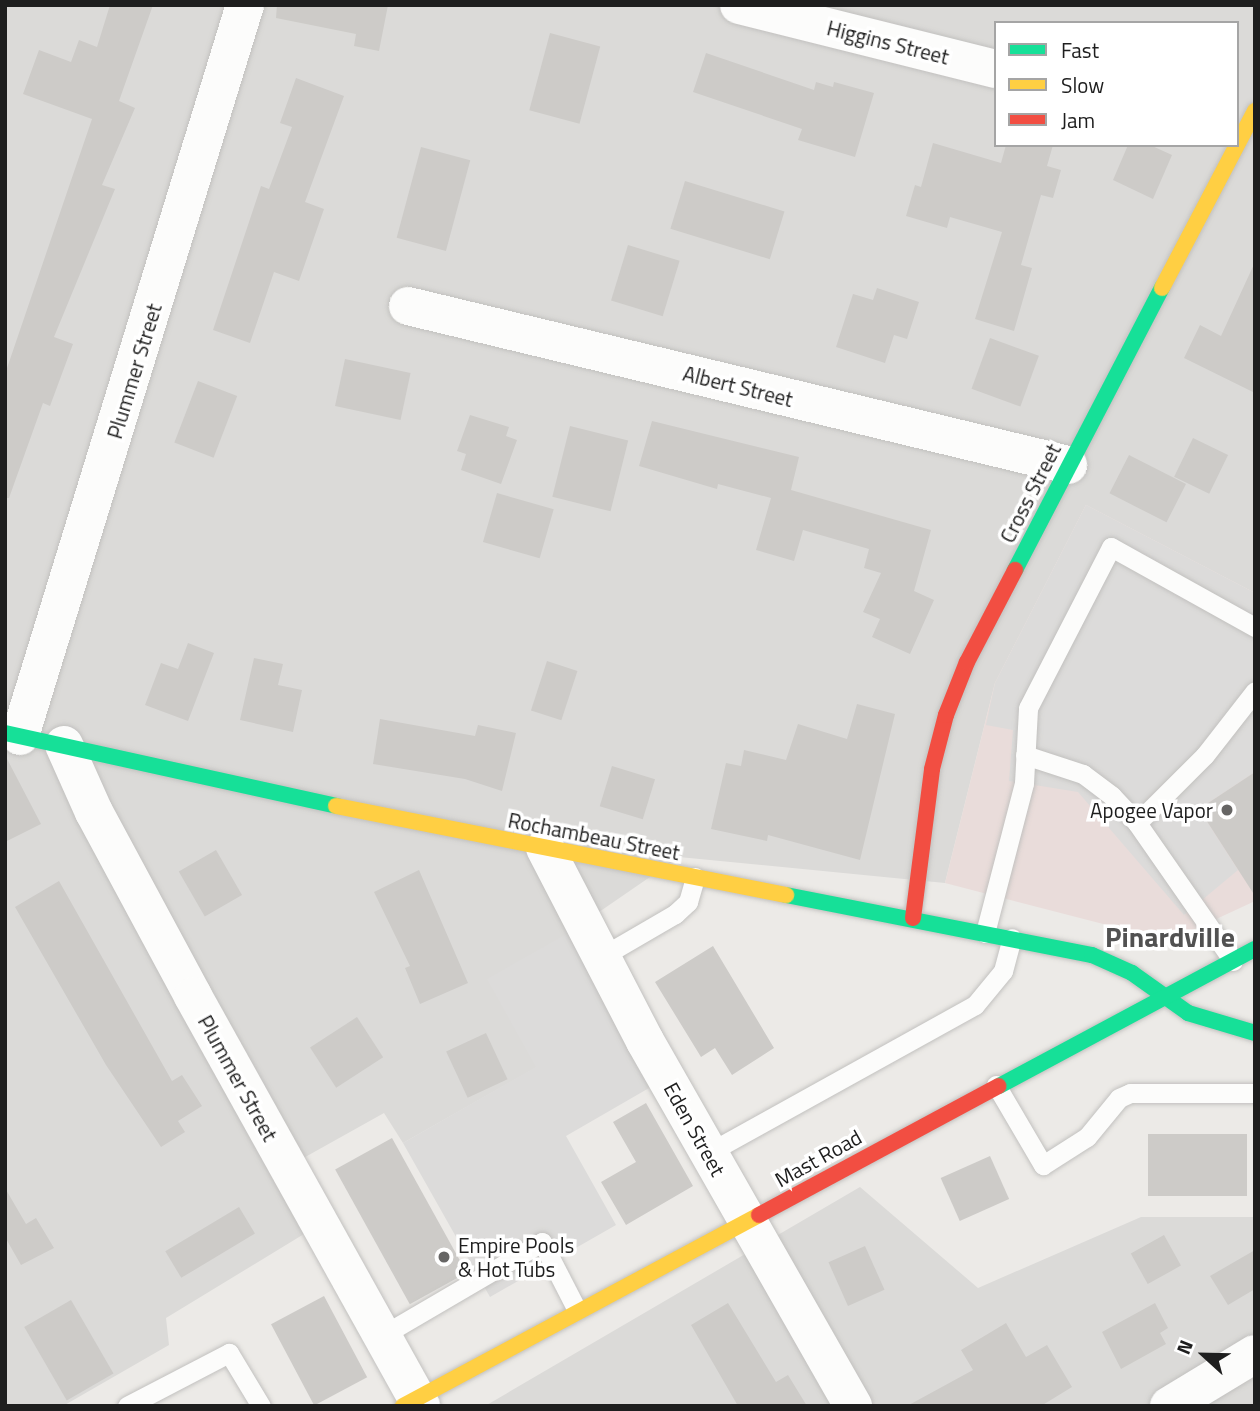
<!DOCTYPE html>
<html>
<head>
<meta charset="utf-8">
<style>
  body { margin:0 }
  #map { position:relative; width:1260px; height:1411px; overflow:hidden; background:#eceae7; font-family:"Titillium Web",sans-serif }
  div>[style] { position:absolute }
  .residential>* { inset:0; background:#dbdad8 }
  .commercial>* { inset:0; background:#e9dcda }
  .parking>* { inset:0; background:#dcdbda }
  .building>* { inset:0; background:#cdcbc8; transform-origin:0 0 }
  .roads { filter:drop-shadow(0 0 2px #c2c1bf) drop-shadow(0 0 2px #c2c1bf) }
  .lane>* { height:19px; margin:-9.5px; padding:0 9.5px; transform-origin:9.5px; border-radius:9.5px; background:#fcfcfb }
  .street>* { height:38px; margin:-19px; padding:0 19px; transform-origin:19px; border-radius:19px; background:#fcfcfb }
  .fast>* { height:16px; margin:-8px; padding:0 8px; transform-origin:8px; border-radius:8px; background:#16e098 }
  .slow>* { height:16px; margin:-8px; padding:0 8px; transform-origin:8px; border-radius:8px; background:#ffcf43 }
  .jam>* { height:16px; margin:-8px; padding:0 8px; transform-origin:8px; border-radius:8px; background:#f24e42 }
  .dots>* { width:19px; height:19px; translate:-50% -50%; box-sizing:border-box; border:4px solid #fff; border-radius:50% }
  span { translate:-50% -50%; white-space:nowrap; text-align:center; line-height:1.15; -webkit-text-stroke:7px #fff; paint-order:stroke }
  .street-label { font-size:21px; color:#1e1e1e }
  .poi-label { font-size:21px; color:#1e1e1e }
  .right { translate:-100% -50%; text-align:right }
  .left { translate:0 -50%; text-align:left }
  .district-label { font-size:28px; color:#515151; font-weight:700 }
  .frame { position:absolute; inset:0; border:7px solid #1e1e1e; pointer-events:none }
  .legend { position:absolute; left:994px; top:21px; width:245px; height:126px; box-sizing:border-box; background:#fff; border:2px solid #a5a5a5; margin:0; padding:9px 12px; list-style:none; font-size:21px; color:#1e1e1e }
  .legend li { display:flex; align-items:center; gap:14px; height:35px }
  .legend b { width:35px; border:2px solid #a5a5a5 }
  .north { position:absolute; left:1169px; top:1320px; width:70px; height:70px; -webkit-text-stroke:5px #fff; paint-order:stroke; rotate:292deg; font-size:19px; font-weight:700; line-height:28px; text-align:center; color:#1e1e1e }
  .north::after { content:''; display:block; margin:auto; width:24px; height:32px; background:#1e1e1e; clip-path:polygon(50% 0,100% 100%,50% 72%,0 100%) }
</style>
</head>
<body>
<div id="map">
  <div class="residential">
    <div style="clip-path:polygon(evenodd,5px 5px,1255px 5px,1255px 593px,1086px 505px,995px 683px,945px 883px,679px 857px,570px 932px,537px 1067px,403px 1143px,384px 1113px,273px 1175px,304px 1234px,166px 1318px,169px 1345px,63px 1406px,5px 1406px,5px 5px,996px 23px,1237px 23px,1237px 145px,996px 145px,996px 23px)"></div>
    <div style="clip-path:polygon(860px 1187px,978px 1288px,1141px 1217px,1255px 1217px,1255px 1406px,485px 1406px)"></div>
  </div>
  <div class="commercial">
    <div style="clip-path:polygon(1086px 505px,1255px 593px,1255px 901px,1169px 941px,945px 883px,995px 683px)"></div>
  </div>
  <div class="parking">
    <div style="clip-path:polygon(1086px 505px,1255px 593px,1255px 772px,1199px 809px,1238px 870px,1184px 915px,1078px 792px,1009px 781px,1013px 730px,986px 725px,995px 683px)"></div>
    <div style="clip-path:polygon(570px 932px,656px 1084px,566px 1136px,616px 1225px,490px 1297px,403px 1143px,536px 1067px,487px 979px)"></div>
  </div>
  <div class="building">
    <div style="clip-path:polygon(110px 5px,153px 5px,119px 101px,135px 108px,102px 185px,115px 189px,54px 337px,73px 344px,50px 406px,43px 403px,9px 498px,5px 498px,5px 374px,92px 119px,23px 94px,39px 50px,71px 62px,79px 40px,97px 47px)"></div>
    <div style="clip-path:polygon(277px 5px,388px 5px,379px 51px,354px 46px,356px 34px,276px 18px)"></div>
    <div style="left:550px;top:33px;width:52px;height:80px;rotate:15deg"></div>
    <div style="clip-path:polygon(706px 53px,814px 90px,816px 82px,833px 87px,834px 82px,874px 93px,855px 157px,798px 140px,802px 129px,693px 92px)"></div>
    <div style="clip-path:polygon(296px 78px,344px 96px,305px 202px,324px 209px,299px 281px,274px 272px,250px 343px,213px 330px,261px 186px,269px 189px,292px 127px,280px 123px)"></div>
    <div style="clip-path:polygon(933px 143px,1001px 163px,1006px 145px,1053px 145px,1047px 166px,1061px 170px,1053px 198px,1041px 195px,1021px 265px,1032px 268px,1014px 331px,975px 319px,1002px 232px,950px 217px,947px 228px,906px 216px,915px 185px,921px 187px)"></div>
    <div style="clip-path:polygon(1128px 145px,1150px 145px,1172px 155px,1153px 199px,1113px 180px)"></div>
    <div style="left:421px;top:147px;width:51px;height:94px;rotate:15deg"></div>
    <div style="left:685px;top:181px;width:104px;height:50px;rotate:17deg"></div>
    <div style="left:628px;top:245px;width:54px;height:58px;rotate:17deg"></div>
    <div style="clip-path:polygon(1255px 262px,1255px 393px,1184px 358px,1200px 325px,1221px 336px)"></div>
    <div style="clip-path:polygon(877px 288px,919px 302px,907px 339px,894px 335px,885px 363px,836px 347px,853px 294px,873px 300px)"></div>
    <div style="left:990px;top:338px;width:52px;height:54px;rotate:20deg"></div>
    <div style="left:345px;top:359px;width:67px;height:48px;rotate:12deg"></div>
    <div style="left:198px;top:381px;width:42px;height:66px;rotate:21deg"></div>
    <div style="clip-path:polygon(470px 415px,509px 427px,506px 436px,517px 440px,501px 484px,461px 470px,466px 454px,457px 451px)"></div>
    <div style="clip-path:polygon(652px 421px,799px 457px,791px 490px,931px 530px,914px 591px,934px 600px,910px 654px,872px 637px,880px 619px,863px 612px,881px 573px,864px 568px,869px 549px,803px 530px,794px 561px,756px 550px,771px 498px,718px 484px,717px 489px,639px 466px)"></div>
    <div style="left:570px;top:426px;width:60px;height:73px;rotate:14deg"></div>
    <div style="left:1193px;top:438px;width:39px;height:43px;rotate:26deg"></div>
    <div style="left:1129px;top:455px;width:64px;height:43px;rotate:27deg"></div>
    <div style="left:497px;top:493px;width:59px;height:51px;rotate:16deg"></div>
    <div style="clip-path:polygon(188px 643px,214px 653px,188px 721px,145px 705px,161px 663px,178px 669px)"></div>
    <div style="clip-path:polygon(254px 658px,283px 664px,278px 685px,302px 690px,293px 732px,240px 720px)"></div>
    <div style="left:547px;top:661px;width:32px;height:52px;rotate:18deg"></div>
    <div style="clip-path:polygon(857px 704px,895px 714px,860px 860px,768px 835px,767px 841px,711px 829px,726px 763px,741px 766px,744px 750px,786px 760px,798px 724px,847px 739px)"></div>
    <div style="clip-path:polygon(380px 719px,475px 736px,478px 725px,516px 733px,502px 791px,465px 779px,373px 764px)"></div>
    <div style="clip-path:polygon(5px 755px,41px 824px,5px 842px)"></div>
    <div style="left:612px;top:766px;width:45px;height:42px;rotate:17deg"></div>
    <div style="clip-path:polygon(1255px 772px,1255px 896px,1199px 809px)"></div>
    <div style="left:216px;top:850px;width:52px;height:43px;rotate:60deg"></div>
    <div style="clip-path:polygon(419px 870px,468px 983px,420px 1004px,405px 968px,410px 966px,374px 892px)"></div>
    <div style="clip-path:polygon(59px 881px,172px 1081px,182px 1075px,202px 1106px,178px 1121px,185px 1132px,161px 1147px,106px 1065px,15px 907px)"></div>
    <div style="clip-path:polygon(713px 946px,774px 1048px,732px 1075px,715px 1048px,701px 1057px,655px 982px)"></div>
    <div style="left:357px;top:1017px;width:48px;height:56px;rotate:57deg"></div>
    <div style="left:486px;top:1033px;width:51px;height:44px;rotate:65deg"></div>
    <div style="clip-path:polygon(646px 1103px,693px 1186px,626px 1225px,601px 1182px,636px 1162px,613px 1122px)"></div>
    <div style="left:1148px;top:1134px;width:99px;height:62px"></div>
    <div style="left:392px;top:1138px;width:154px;height:65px;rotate:61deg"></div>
    <div style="left:990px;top:1156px;width:47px;height:54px;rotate:66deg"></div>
    <div style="clip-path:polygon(5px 1188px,26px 1224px,36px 1218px,54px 1248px,21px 1265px,5px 1237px)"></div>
    <div style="left:239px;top:1207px;width:31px;height:86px;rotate:59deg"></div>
    <div style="left:1164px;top:1235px;width:35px;height:38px;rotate:61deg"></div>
    <div style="left:865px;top:1246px;width:48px;height:40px;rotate:66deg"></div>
    <div style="clip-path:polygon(1255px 1250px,1255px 1289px,1228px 1305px,1210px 1276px)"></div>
    <div style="left:324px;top:1296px;width:92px;height:60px;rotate:62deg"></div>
    <div style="left:71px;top:1300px;width:85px;height:54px;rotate:60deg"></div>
    <div style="clip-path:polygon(728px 1303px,776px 1382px,788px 1375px,807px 1406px,738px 1406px,691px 1325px)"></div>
    <div style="clip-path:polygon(1155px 1303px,1168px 1328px,1160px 1333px,1166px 1344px,1121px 1369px,1102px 1332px)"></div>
    <div style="clip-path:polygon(1006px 1323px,1026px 1357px,1047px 1345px,1072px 1387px,1041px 1406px,907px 1406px,973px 1370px,961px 1350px)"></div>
  </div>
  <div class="roads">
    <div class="lane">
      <div style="left:1025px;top:755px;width:61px;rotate:18.1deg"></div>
      <div style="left:1083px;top:774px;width:36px;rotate:37deg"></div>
      <div style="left:1112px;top:796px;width:37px;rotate:47deg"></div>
      <div style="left:1137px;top:823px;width:168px;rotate:55.2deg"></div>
      <div style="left:1137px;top:823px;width:96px;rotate:-45deg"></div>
      <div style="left:1205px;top:755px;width:81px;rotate:-52deg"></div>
      <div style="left:985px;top:933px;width:155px;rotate:-75.4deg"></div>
      <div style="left:1024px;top:783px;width:75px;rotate:-86.9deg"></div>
      <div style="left:1028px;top:708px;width:181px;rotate:-62.7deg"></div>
      <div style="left:1111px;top:547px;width:165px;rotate:29.1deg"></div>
      <div style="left:601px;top:957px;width:86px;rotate:-30.2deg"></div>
      <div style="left:675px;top:914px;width:18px;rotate:-43deg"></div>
      <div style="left:688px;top:902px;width:26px;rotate:-74deg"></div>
      <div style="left:996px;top:1085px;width:93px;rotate:59.6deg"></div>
      <div style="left:1043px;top:1165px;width:52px;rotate:-32.5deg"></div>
      <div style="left:1087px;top:1137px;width:50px;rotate:-50.6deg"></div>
      <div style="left:1119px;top:1098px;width:12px;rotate:-24deg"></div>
      <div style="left:1130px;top:1093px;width:125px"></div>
      <div style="left:708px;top:1153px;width:305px;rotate:-29deg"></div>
      <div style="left:975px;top:1005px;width:44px;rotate:-50.5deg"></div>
      <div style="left:1003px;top:971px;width:34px;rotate:-75deg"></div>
      <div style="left:383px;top:1335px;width:184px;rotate:-30.3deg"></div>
      <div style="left:542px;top:1242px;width:76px;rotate:62.8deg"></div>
      <div style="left:127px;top:1406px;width:115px;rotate:-27.5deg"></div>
      <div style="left:229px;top:1353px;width:62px;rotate:58.9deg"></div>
    </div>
    <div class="street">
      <div style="left:739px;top:5px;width:265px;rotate:14deg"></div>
      <div style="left:408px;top:306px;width:679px;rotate:13.54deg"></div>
      <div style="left:20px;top:736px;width:765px;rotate:-72.89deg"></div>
      <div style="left:64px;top:745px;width:73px;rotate:65.9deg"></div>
      <div style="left:94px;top:812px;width:209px;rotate:61.7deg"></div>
      <div style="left:193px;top:996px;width:469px;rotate:60.9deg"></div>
      <div style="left:545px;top:848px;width:217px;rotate:62.6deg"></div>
      <div style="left:645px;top:1041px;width:420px;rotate:60.3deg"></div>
      <div style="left:1169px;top:1406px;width:100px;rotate:-31.2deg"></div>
    </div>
    <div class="fast">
      <div style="left:1015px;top:570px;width:318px;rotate:-62.5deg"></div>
      <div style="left:5px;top:733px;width:339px;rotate:12.4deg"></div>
      <div style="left:786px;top:895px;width:312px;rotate:11.1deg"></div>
      <div style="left:1092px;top:955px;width:44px;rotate:24.2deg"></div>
      <div style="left:1132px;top:973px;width:69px;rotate:35.5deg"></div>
      <div style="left:1188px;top:1013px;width:70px;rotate:16.6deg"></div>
      <div style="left:999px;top:1086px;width:290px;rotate:-28.2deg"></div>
    </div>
    <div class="slow">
      <div style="left:1162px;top:288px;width:200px;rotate:-62.3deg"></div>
      <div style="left:336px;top:806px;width:459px;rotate:11.2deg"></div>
      <div style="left:403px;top:1406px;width:404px;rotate:-28.2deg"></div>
    </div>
    <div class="jam">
      <div style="left:913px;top:918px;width:150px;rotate:-82.7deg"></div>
      <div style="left:932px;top:769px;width:56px;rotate:-75.5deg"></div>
      <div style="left:946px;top:715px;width:57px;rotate:-68.4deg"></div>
      <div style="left:967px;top:662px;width:104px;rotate:-62.4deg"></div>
      <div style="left:759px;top:1215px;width:272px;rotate:-28.3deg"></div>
    </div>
  </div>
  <div class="dots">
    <div style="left:1227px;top:810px;background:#666564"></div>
    <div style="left:444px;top:1257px;background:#666564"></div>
  </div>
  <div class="street-label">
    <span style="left:888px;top:42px;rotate:14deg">Higgins Street</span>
    <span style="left:134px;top:371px;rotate:-73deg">Plummer Street</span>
    <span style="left:738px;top:386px;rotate:14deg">Albert Street</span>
    <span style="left:1030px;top:493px;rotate:-63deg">Cross Street</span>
    <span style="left:594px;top:836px;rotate:11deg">Rochambeau Street</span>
    <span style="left:238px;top:1078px;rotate:61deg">Plummer Street</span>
    <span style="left:695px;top:1129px;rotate:61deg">Eden Street</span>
    <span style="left:818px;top:1158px;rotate:-29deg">Mast Road</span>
  </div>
  <div class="poi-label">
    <span class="right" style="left:1213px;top:810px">Apogee Vapor</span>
    <span class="left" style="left:458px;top:1257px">Empire Pools<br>&amp; Hot Tubs</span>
  </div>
  <div class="district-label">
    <span style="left:1170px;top:937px">Pinardville</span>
  </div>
  <div class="frame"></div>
  <ul class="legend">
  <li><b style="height:9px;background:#16e098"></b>Fast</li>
  <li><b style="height:9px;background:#ffcf43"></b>Slow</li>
  <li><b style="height:9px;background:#f24e42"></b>Jam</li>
  </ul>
  <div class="north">N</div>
</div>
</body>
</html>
